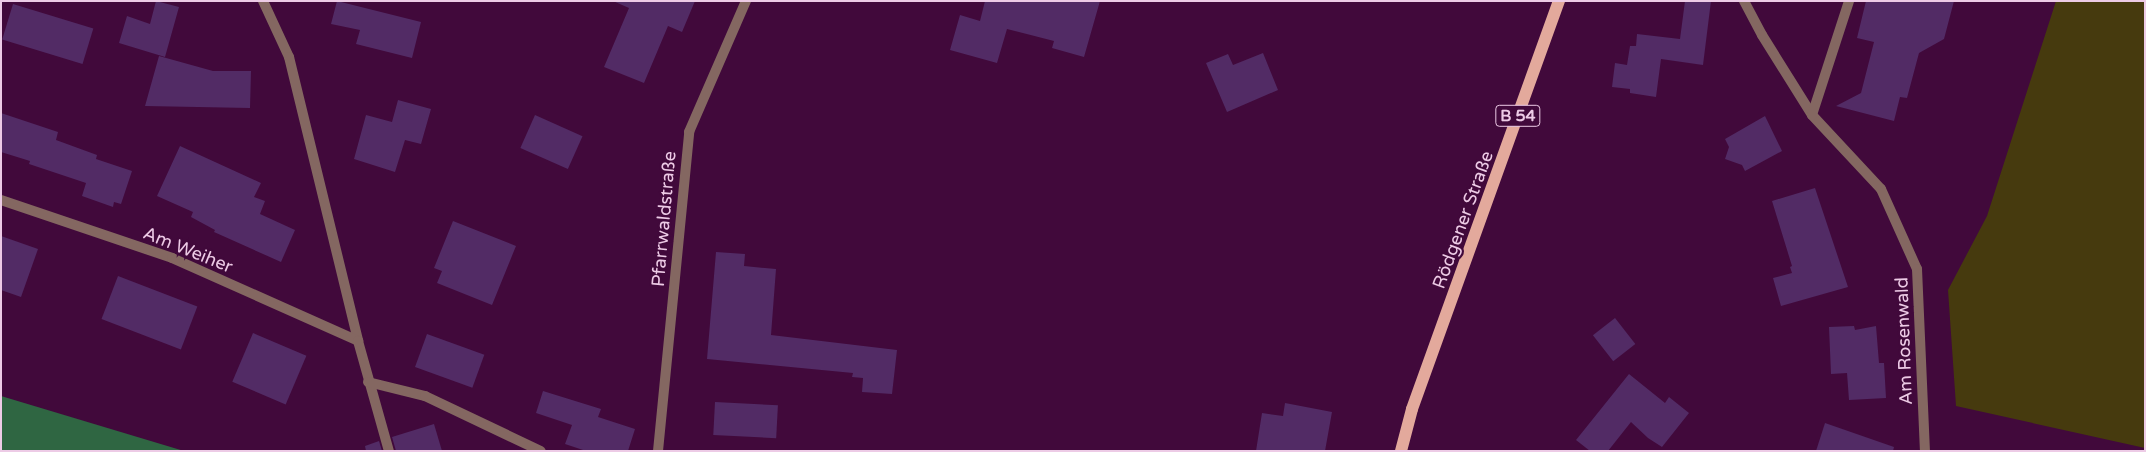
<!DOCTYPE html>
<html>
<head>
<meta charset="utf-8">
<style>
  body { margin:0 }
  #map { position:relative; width:2146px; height:452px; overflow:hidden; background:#41093b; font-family:"Varela Round",sans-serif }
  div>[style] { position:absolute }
  .green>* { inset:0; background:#463a0e }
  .water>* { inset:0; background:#2f6642 }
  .building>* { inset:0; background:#522b65; transform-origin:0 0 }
  .minor>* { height:10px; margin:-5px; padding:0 5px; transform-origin:5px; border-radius:5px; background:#846761 }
  .primary>* { height:12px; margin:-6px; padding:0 6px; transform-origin:6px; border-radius:6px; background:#e3a99c }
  span { translate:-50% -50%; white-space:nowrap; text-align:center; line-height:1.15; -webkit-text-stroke:4.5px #41093b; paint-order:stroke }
  .shield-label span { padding:1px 4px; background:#41093b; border:1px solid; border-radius:4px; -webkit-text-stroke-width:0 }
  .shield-label { font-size:16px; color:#edcbe6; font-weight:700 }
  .street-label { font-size:18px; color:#edcbe6 }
  .frame { position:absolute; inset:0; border:2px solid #edcbe6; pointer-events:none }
</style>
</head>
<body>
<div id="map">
  <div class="green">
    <div style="clip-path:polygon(2056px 1px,2145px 1px,2145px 448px,1956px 406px,1948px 290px,1987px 216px)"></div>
  </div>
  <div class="water">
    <div style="clip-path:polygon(1px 396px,184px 451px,1px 451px)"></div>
  </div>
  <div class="building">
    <div style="clip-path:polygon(156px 1px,179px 7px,165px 57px,119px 43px,127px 16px,150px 24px)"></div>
    <div style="clip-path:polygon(337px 1px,421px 22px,412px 58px,356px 44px,360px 30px,331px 24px)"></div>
    <div style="clip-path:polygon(613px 1px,695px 1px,682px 32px,668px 26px,644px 83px,604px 67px,629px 8px)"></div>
    <div style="clip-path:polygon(985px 1px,1100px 1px,1084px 57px,1052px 48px,1054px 41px,1007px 29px,997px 63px,950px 50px,960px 15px,980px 21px)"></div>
    <div style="clip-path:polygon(1685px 1px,1711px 1px,1703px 65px,1661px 59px,1656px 97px,1630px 93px,1630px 89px,1612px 87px,1615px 63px,1627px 65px,1630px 46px,1636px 46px,1637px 34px,1680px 39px)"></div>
    <div style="clip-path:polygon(1866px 1px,1954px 1px,1944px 39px,1919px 53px,1907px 98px,1900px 97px,1894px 121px,1836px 106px,1861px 93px,1874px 42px,1857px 38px)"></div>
    <div style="left:13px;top:4px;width:84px;height:37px;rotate:17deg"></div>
    <div style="clip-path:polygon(1263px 53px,1278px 90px,1227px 112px,1206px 63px,1228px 54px,1233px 65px)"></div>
    <div style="clip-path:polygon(159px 56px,213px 71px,251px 71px,250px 108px,145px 106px)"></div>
    <div style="clip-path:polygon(398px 100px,431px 109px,421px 144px,405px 140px,395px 172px,354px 159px,366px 115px,392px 122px)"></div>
    <div style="clip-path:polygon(1px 113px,58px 132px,56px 140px,97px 155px,96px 159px,132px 171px,121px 204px,114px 202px,113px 207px,82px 196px,86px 183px,29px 164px,30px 161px,1px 152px)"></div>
    <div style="left:535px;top:115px;width:52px;height:36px;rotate:24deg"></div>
    <div style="clip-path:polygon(1765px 116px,1782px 151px,1745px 171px,1742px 165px,1725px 159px,1729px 147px,1725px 139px)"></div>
    <div style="clip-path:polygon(180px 146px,261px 183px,254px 197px,265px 201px,260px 214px,295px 230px,281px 262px,214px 232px,215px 230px,191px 217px,193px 212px,157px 196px)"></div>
    <div style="clip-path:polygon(1815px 188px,1848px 287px,1781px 306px,1773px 278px,1792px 273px,1790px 267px,1792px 266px,1772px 201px)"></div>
    <div style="clip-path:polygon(453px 221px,516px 246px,492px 305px,437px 283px,442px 271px,434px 268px)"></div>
    <div style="clip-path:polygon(1px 236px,38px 249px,21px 297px,1px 290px)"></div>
    <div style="clip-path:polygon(716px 252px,745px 254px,744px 266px,776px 269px,771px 335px,897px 350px,892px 394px,862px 392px,863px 378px,852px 377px,853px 373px,707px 359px)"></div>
    <div style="left:118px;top:276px;width:85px;height:46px;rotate:21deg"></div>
    <div style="left:1615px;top:318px;width:33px;height:28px;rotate:52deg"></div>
    <div style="clip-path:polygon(1854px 326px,1855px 330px,1876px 326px,1879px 363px,1884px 363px,1886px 398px,1849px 400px,1847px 373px,1831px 374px,1829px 327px)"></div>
    <div style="left:253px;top:333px;width:58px;height:53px;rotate:23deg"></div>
    <div style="left:427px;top:334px;width:61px;height:35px;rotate:20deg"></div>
    <div style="clip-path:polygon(1629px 374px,1665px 403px,1669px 397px,1689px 413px,1662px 447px,1648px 438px,1631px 422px,1608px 451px,1590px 451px,1576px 440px)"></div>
    <div style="clip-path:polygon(543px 391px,601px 409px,598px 417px,635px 429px,628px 451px,586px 451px,565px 444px,572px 425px,536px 413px)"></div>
    <div style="left:715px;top:402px;width:63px;height:33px;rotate:3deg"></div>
    <div style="clip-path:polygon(1285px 403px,1332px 412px,1325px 451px,1256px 451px,1262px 413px,1283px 416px)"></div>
    <div style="clip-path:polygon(1825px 423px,1894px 447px,1893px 451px,1816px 451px)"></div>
    <div style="clip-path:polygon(434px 424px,442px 451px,396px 451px,392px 437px)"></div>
    <div style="clip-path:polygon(379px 441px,382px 451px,366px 451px,365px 446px)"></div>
  </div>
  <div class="minor">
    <div style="left:263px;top:1px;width:62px;rotate:65.1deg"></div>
    <div style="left:289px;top:57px;width:292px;rotate:76.3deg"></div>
    <div style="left:1744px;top:1px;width:38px;rotate:62deg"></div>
    <div style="left:1762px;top:35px;width:94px;rotate:58deg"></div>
    <div style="left:1812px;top:115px;width:101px;rotate:47deg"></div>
    <div style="left:1881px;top:189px;width:88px;rotate:65.8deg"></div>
    <div style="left:1917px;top:269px;width:182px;rotate:87.5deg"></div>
    <div style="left:1812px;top:115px;width:120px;rotate:-72deg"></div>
    <div style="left:1px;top:200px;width:181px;rotate:18.7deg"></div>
    <div style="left:172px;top:258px;width:204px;rotate:24deg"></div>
    <div style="left:358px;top:341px;width:114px;rotate:74.3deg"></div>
    <div style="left:368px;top:382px;width:59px;rotate:13.8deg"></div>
    <div style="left:425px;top:396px;width:128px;rotate:25.4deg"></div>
    <div style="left:658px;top:451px;width:321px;rotate:-84.4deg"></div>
    <div style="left:689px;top:132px;width:143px;rotate:-66.5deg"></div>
  </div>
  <div class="primary">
    <div style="left:1401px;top:451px;width:43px;rotate:-75.3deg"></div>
    <div style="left:1412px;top:409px;width:434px;rotate:-70.2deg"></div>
  </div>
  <div class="shield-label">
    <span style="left:1518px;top:116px">B 54</span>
  </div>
  <div class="street-label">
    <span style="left:664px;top:219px;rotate:-85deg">Pfarrwaldstraße</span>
    <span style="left:1463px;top:220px;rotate:-70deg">Rödgener Straße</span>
    <span style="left:188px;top:250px;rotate:22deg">Am Weiher</span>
    <span style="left:1904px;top:341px;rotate:-92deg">Am Rosenwald</span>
  </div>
  <div class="frame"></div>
</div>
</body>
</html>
